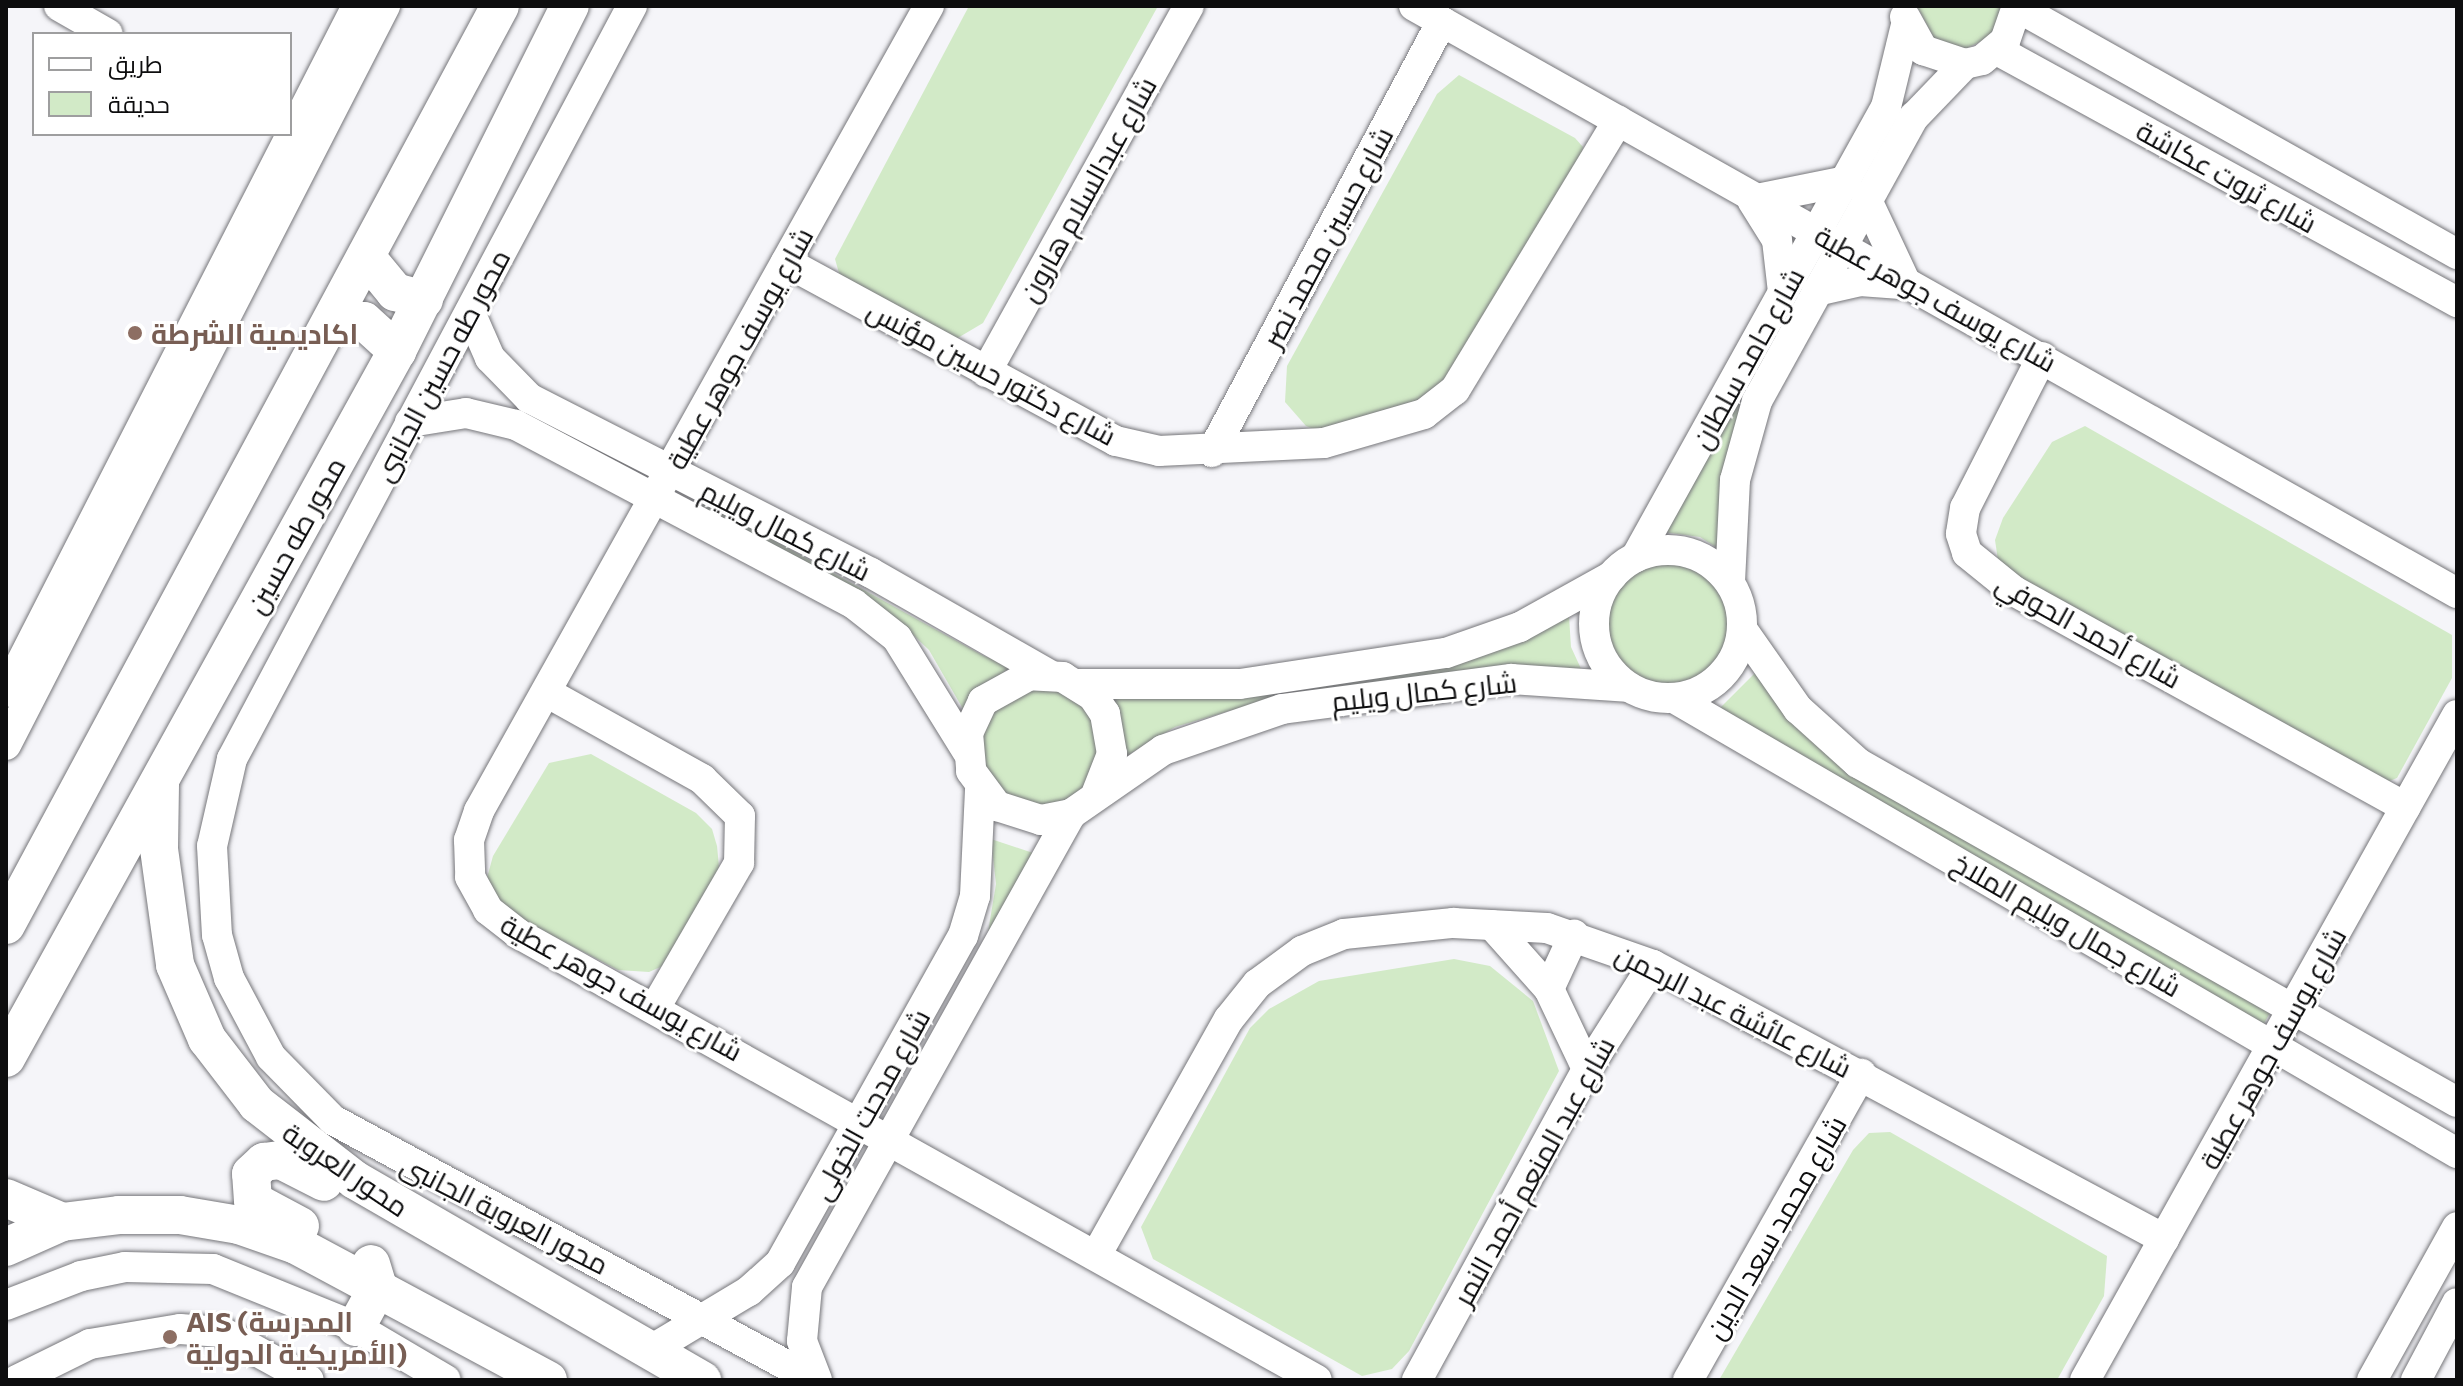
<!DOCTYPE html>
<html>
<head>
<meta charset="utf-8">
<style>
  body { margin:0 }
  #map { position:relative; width:2463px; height:1386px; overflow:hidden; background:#f5f5f9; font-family:Commissioner,Cairo,sans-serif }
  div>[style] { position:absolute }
  .green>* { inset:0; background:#d2eac7 }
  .round { border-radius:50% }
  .roads { filter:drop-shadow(0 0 2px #76767a) drop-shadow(0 0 2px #76767a) }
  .minor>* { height:30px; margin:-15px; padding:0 15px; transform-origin:15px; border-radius:15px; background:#fff }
  .minor>.ring { margin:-15px; padding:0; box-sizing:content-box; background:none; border:30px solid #fff; border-radius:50% }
  .major>* { height:38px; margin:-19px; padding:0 19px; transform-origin:19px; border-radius:19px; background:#fff }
  .dots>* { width:22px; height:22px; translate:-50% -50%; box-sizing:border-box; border:4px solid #fff; border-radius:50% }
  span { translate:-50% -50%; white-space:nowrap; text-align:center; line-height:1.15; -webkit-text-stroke:6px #fff; paint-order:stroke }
  .street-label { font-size:28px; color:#0d0d0e }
  .education-label { font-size:28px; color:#785e54; font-weight:700 }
  .left { translate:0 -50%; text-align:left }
  .frame { position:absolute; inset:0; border:8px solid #0d0d0e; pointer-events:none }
  .legend { position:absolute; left:32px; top:32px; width:260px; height:104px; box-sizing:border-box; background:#fff; border:2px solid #9e9e9f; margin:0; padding:10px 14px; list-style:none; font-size:24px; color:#0d0d0e }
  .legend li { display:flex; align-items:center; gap:16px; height:40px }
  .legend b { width:40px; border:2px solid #9e9e9f }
</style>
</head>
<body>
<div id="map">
  <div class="green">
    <div style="clip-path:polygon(969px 6px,1158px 6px,983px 323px,956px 339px,841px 280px,835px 259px)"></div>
    <div style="clip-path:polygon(1917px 6px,2004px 6px,1994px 35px,1961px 51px,1937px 44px)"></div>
    <div style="clip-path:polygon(1459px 75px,1575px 138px,1583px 147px,1581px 159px,1463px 371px,1428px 403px,1324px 433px,1306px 426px,1285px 402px,1287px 366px,1437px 94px)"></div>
    <div style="clip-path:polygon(1818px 254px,1757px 390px,1725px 553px,1700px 537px,1663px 532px)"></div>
    <div style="clip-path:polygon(2085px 426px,2452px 635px,2452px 678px,2397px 778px,2387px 782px,1999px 567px,1995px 540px,2003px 518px,2052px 442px)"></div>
    <div style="clip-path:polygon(704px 502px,984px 656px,1011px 666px,963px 709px,929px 650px,908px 630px,698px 512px)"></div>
    <div class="round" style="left:1606px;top:563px;width:124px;height:124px"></div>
    <div style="clip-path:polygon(1569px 616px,1571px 647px,1583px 673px,1229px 711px,1175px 727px,1120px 760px,1111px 696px,1227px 696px)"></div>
    <div style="clip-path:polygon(1755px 673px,1807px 736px,1853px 777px,2271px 1011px,2262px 1027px,1720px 708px)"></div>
    <div class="round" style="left:980px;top:686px;width:120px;height:120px"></div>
    <div style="clip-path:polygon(591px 754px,696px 813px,712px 829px,717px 846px,719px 867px,708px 901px,665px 965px,649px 972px,618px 970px,503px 910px,487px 878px,493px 856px,549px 763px)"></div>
    <div style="clip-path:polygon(991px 839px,1045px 857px,988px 932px,996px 884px)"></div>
    <div style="clip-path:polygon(1454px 959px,1490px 966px,1533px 1001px,1559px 1071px,1409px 1351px,1392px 1369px,1362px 1376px,1153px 1259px,1141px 1227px,1250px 1028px,1269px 1009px,1319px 981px)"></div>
    <div style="clip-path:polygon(1890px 1132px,2107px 1256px,2104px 1296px,2057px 1380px,1719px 1380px,1853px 1150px,1869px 1133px)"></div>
  </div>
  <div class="roads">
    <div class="minor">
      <div style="left:59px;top:6px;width:56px;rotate:29.7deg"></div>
      <div style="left:632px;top:6px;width:853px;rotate:117.98deg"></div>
      <div style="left:232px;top:759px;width:89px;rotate:102.9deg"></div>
      <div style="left:212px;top:846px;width:89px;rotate:86.8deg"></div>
      <div style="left:217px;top:935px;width:45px;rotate:74.4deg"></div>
      <div style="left:229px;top:978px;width:89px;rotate:62deg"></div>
      <div style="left:271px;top:1057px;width:88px;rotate:45.5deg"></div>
      <div style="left:333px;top:1120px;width:547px;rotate:28.39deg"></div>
      <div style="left:929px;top:6px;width:922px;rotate:119.21deg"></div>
      <div style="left:479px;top:811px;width:31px;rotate:109deg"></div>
      <div style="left:469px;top:840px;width:37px;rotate:88deg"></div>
      <div style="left:470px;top:877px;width:38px;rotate:61deg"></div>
      <div style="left:488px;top:910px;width:37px;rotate:38deg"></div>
      <div style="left:517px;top:933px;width:916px;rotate:29.19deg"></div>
      <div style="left:1414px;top:6px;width:1197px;rotate:29.37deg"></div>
      <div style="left:2017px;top:7px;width:505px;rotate:29.31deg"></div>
      <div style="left:1905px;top:17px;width:38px;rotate:61deg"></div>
      <div style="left:1923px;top:50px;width:44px;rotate:18.4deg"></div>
      <div style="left:1965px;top:64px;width:17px;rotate:-13deg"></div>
      <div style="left:1982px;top:60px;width:30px;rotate:-40deg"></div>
      <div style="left:2005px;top:41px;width:37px;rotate:-71deg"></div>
      <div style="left:1997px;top:50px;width:525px;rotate:28.72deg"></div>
      <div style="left:1757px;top:199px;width:91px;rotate:-11.4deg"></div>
      <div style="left:1752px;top:200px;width:47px;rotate:58deg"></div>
      <div style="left:1777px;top:240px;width:52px;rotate:83.4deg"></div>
      <div style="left:1867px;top:200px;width:89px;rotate:64.9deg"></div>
      <div style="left:786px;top:262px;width:375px;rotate:28.5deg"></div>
      <div style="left:1116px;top:441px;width:44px;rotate:13.1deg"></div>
      <div style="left:1159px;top:451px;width:165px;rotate:-2.8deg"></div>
      <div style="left:1324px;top:443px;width:104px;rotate:-16.2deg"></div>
      <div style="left:1424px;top:414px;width:39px;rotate:-38deg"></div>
      <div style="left:1455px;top:390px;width:315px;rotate:-58.8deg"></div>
      <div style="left:1817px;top:291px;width:44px;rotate:-13.1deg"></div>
      <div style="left:1860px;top:281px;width:41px;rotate:4.2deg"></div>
      <div style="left:470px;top:312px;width:50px;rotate:66.5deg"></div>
      <div style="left:490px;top:358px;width:56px;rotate:45.7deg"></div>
      <div style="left:529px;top:398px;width:384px;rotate:27.1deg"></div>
      <div style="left:871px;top:573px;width:204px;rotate:29.7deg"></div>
      <div style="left:2042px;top:357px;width:169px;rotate:117deg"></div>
      <div style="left:1965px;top:508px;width:26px;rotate:99deg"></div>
      <div style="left:1961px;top:534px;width:20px;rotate:72deg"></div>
      <div style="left:1967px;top:553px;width:60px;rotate:39deg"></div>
      <div style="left:2014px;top:591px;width:447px;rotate:28.9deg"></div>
      <div style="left:986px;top:372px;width:419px;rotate:-61deg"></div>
      <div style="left:410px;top:422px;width:57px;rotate:-9.1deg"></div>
      <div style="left:466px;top:413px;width:51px;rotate:13.5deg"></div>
      <div style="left:516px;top:425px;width:382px;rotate:27.9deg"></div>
      <div style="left:854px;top:604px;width:55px;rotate:38.3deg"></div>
      <div style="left:897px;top:638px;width:133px;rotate:58.2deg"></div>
      <div style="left:1212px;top:452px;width:488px;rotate:-61.9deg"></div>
      <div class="ring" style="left:1594px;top:550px;width:118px;height:118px"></div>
      <div style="left:1636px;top:557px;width:515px;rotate:-60.95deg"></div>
      <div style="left:1886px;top:107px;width:84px;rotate:-76.3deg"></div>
      <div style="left:1730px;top:582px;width:102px;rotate:-87.2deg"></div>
      <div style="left:1735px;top:480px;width:82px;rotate:-74.4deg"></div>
      <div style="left:1757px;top:401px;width:325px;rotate:-61.1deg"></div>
      <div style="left:1914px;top:117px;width:74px;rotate:-46.1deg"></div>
      <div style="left:1742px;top:629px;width:98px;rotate:55deg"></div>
      <div style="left:1798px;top:709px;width:81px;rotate:42deg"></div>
      <div style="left:1858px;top:763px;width:688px;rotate:29.51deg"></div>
      <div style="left:1077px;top:684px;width:163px"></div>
      <div style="left:1240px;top:684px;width:208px;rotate:-8.6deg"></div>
      <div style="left:1446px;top:653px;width:78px;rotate:-19.4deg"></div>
      <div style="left:1520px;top:627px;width:105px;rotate:-29deg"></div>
      <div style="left:6px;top:692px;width:771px;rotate:-62.9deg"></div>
      <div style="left:546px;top:692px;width:179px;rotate:29.1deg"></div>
      <div style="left:702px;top:779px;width:53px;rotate:44.2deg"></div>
      <div style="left:740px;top:816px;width:47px;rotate:91.2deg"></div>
      <div style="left:739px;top:863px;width:165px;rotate:120.1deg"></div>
      <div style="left:1674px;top:698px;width:906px;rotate:30.16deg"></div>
      <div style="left:6px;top:745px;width:831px;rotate:-62.85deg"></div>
      <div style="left:1097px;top:792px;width:41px;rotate:-68.5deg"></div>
      <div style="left:1112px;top:754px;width:41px;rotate:-99.9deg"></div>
      <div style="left:1105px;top:714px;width:22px;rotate:-124deg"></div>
      <div style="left:1093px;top:696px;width:36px;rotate:-148deg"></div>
      <div style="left:1063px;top:677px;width:33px;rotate:-177deg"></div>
      <div style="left:1030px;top:675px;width:54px;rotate:151deg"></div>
      <div style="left:983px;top:701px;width:35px;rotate:115deg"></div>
      <div style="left:968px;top:733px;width:38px;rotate:85deg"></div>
      <div style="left:971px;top:771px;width:44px;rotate:53.4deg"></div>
      <div style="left:997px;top:806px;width:46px;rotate:17.7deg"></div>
      <div style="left:1041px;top:820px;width:31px;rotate:-11deg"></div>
      <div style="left:1071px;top:814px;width:112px;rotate:-34.8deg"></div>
      <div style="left:1163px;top:750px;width:126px;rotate:-19deg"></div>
      <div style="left:1282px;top:709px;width:231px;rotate:-7.5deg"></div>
      <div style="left:1511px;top:679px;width:116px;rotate:3.9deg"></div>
      <div style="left:1492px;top:925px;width:86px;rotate:48.3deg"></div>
      <div style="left:1549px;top:989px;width:89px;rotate:64.6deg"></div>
      <div style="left:1549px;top:989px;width:60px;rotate:-65.2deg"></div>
      <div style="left:1098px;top:1252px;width:267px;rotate:-60.7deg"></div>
      <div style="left:1229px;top:1019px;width:45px;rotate:-51.3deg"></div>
      <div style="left:1257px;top:984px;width:56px;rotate:-36.3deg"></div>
      <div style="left:1302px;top:951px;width:45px;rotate:-22deg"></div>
      <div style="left:1344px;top:934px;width:110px;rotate:-5.8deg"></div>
      <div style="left:1453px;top:923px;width:94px;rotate:3deg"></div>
      <div style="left:1547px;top:928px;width:112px;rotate:19.2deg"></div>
      <div style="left:1653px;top:965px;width:580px;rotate:28.2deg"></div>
      <div style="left:6px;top:1305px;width:80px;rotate:-21.1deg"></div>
      <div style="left:81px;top:1276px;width:45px;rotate:-11.6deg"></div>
      <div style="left:125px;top:1267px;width:88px;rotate:1.3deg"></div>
      <div style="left:213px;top:1269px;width:154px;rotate:22.1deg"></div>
      <div style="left:356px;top:1327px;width:104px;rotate:30.5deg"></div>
      <div style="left:649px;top:1351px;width:117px;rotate:-31deg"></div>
      <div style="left:749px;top:1291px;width:42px;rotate:-42.1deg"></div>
      <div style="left:780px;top:1263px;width:375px;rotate:-60.8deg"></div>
      <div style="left:963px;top:936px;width:42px;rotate:-73.3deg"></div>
      <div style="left:975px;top:896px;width:107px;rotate:-87.3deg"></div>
      <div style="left:17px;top:1380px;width:81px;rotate:-26.3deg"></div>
      <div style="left:90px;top:1344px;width:91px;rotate:-9.5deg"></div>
      <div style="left:180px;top:1329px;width:42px;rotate:4.1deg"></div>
      <div style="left:222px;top:1332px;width:99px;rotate:28.9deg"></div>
      <div style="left:817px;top:1380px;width:42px;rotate:-111deg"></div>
      <div style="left:802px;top:1341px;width:54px;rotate:-84.7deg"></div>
      <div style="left:807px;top:1287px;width:542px;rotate:-60.83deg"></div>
      <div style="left:1417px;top:1380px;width:354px;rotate:-61.3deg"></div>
      <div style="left:1587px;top:1069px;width:123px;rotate:-57.6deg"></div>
      <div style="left:1688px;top:1380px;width:352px;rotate:-60.5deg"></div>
      <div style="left:2085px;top:1380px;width:762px;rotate:-60.78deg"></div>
      <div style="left:2372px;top:1380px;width:175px;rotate:-60.9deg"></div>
      <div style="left:2416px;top:1380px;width:87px;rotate:-62deg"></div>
    </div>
    <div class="major">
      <div style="left:367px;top:258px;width:44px;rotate:50.5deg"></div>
      <div style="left:395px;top:292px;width:30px;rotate:15deg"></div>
      <div style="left:334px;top:318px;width:30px;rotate:6deg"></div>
      <div style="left:364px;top:321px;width:45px;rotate:42.3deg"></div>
      <div style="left:160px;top:785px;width:64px;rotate:90.9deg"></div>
      <div style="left:159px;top:849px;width:117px;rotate:82.1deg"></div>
      <div style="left:175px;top:965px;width:81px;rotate:66.6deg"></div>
      <div style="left:207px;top:1039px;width:82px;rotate:52.4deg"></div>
      <div style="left:257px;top:1104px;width:124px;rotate:37.8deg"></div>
      <div style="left:355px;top:1180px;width:401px;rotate:30deg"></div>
      <div style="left:6px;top:925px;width:1043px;rotate:-61.74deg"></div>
      <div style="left:6px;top:1058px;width:808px;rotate:-61.06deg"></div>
      <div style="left:397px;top:351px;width:386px;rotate:-63.4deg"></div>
      <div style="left:6px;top:1198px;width:61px;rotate:23.2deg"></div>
      <div style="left:300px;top:1226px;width:53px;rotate:-152deg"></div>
      <div style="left:253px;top:1201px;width:27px;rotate:-94deg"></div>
      <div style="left:251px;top:1174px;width:18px;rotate:-43deg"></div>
      <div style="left:264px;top:1162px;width:17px;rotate:-7deg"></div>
      <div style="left:281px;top:1160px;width:48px;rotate:27.1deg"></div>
      <div style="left:6px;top:1247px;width:61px;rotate:-24.1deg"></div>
      <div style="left:62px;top:1222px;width:57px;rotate:-7deg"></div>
      <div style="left:119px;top:1215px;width:61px"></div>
      <div style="left:180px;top:1215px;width:60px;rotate:9.6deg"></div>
      <div style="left:239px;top:1225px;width:60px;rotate:19.3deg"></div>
      <div style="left:296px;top:1245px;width:286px;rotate:28.2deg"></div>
      <div style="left:356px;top:1327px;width:46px;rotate:-61.2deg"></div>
      <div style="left:378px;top:1287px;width:24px;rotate:-107deg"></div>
    </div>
  </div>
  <div class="dots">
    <div style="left:135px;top:333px;background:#8d6e63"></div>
    <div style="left:170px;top:1337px;background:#8d6e63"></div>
  </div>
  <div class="street-label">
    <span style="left:2227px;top:176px;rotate:29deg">شارع ثروت عكاشة</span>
    <span style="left:1087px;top:189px;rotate:-61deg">شارع عبدالسلام هارون</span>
    <span style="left:1327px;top:237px;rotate:-62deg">شارع حسين محمد نصر</span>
    <span style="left:1936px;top:298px;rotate:29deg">شارع يوسف جوهر عطية</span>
    <span style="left:739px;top:348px;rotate:-61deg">شارع يوسف جوهر عطية</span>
    <span style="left:1747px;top:358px;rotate:-61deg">شارع حامد سلطان</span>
    <span style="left:441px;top:365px;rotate:-62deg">محور طه حسين الجانبى</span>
    <span style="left:992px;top:372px;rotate:28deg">شارع دكتور حسين مؤنس</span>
    <span style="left:786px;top:530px;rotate:27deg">شارع كمال ويليم</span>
    <span style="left:295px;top:535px;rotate:-61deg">محور طه حسين</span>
    <span style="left:2089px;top:630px;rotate:29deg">شارع أحمد الحوفي</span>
    <span style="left:1424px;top:691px;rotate:-6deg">شارع كمال ويليم</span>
    <span style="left:2067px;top:924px;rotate:30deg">شارع جمال ويليم الملاخ</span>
    <span style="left:622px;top:987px;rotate:29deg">شارع يوسف جوهر عطية</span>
    <span style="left:1734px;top:1010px;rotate:27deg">شارع عائشة عبد الرحمن</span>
    <span style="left:2272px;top:1048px;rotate:-61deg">شارع يوسف جوهر عطية</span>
    <span style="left:870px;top:1104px;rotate:-61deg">شارع مدحت الخولى</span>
    <span style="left:346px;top:1169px;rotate:34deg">محور العروبة</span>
    <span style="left:1533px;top:1171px;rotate:-61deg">شارع عبد المنعم أحمد النمر</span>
    <span style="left:505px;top:1214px;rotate:27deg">محور العروبة الجانبى</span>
    <span style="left:1775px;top:1227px;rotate:-60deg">شارع محمد سعد الدين</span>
  </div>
  <div class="education-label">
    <span class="left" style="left:151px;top:333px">اكاديمية الشرطة</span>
    <span class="left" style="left:186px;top:1337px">AIS (المدرسة<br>الأمريكية الدولية)</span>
  </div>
  <div class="frame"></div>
  <ul class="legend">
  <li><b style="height:10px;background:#fff"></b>طريق</li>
  <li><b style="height:22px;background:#d2eac7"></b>حديقة</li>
  </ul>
</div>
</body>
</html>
